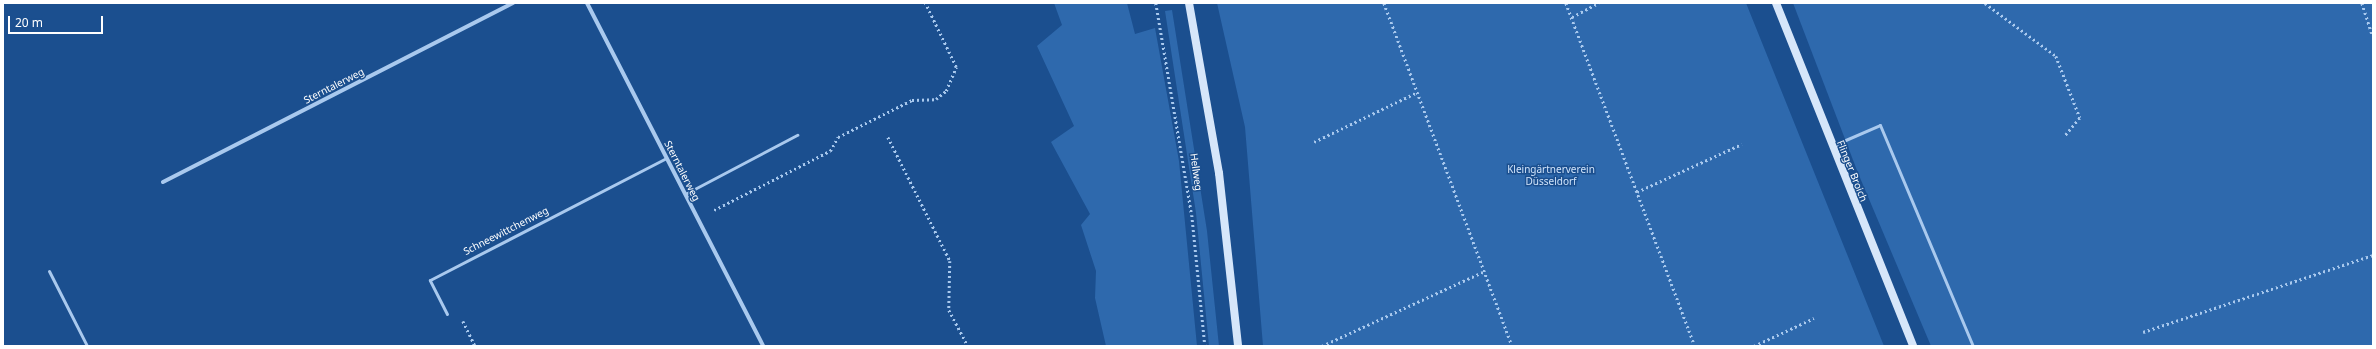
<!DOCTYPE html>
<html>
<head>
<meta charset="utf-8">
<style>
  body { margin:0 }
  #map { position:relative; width:2376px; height:349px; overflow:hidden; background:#1b4f8f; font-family:"Noto Sans",sans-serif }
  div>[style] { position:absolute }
  .green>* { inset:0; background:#2e69ad }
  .path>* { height:2.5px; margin-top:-1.25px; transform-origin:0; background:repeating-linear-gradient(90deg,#a9c9ee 0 2px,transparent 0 5px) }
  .lane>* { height:3px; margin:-1.5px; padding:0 1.5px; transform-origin:1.5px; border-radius:1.5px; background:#a9c9ee }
  .street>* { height:4px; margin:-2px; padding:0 2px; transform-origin:2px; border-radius:2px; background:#a9c9ee }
  .secondary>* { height:8px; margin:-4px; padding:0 4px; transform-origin:4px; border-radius:4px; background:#d6e6fa }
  span { translate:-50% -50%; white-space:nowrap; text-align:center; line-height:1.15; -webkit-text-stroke:3px #1b4f8f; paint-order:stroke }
  .street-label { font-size:10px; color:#fff }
  .park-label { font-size:10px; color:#cfe3fa }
  .frame { position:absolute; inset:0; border:4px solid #fff; pointer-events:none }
  .scale { position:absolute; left:8px; top:16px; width:95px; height:18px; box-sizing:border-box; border:2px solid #fff; border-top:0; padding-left:5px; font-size:12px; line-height:14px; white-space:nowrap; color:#fff; -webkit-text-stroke:3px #1b4f8f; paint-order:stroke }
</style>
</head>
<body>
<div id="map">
  <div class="green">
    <div style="clip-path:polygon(1054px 3px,1127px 3px,1135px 34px,1155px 28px,1179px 161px,1197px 346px,1106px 346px,1095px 298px,1096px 271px,1081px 225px,1090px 214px,1051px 142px,1074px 126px,1037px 46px,1062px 25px)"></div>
    <div style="clip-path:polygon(1217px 3px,1746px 3px,1884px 346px,1263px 346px,1245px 127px)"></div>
    <div style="clip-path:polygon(1793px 3px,2373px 3px,2373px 346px,1931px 346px,1858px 173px)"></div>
    <div style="clip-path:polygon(1172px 10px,1207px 231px,1219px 346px,1209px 346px,1196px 213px,1165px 11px)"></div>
  </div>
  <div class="path">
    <div style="left:1156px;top:3px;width:215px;rotate:80.4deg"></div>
    <div style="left:1192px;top:215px;width:132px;rotate:84.3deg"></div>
    <div style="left:1384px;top:3px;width:366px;rotate:69.5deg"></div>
    <div style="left:1566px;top:3px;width:366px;rotate:69.4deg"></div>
    <div style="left:1985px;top:3px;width:89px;rotate:36.7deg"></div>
    <div style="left:2056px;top:56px;width:66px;rotate:68.8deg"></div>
    <div style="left:2080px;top:118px;width:23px;rotate:130deg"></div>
    <div style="left:2362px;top:3px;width:35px;rotate:72deg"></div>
    <div style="left:1572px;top:17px;width:30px;rotate:-28deg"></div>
    <div style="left:888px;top:137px;width:139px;rotate:63.4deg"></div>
    <div style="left:950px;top:261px;width:49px;rotate:91.2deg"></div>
    <div style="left:949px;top:310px;width:41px;rotate:62.2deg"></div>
    <div style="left:1314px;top:142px;width:113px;rotate:-25.7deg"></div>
    <div style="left:1637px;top:192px;width:115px;rotate:-24.6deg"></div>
    <div style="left:714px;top:210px;width:130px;rotate:-27deg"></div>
    <div style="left:830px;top:151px;width:16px;rotate:-60deg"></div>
    <div style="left:838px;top:137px;width:83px;rotate:-26.6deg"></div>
    <div style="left:912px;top:100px;width:24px;rotate:-2deg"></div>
    <div style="left:936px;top:99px;width:13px;rotate:-39deg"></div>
    <div style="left:946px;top:91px;width:26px;rotate:-67deg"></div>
    <div style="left:956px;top:67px;width:71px;rotate:-115.8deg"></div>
    <div style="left:463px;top:321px;width:28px;rotate:64deg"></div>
    <div style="left:2143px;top:332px;width:243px;rotate:-18.5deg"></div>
    <div style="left:1322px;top:346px;width:179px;rotate:-24.7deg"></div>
    <div style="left:1754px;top:346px;width:66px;rotate:-25deg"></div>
  </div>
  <div class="lane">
    <div style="left:1834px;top:145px;width:50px;rotate:-23.5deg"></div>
    <div style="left:1880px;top:125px;width:240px;rotate:67.2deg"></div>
    <div style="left:685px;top:194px;width:127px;rotate:-27.8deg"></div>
    <div style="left:49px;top:271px;width:84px;rotate:63.1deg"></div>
    <div style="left:447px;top:314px;width:38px;rotate:-117deg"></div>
    <div style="left:430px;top:280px;width:266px;rotate:-27.3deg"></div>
  </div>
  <div class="street">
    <div style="left:587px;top:3px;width:386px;rotate:62.8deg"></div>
    <div style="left:163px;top:182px;width:393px;rotate:-27.1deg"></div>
  </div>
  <div class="secondary">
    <div style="left:1189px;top:3px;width:173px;rotate:80deg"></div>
    <div style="left:1219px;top:173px;width:174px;rotate:83.7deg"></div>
    <div style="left:1776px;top:3px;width:369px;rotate:68.2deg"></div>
  </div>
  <div class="street-label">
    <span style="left:334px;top:86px;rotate:-27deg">Sterntalerweg</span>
    <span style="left:682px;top:171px;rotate:63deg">Sterntalerweg</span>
    <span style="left:1852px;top:171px;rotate:68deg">Flinger Broich</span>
    <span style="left:1196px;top:172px;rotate:82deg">Hellweg</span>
    <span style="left:506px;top:231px;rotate:-27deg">Schneewittchenweg</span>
  </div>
  <div class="park-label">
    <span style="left:1551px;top:175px">Kleingärtnerverein<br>Düsseldorf</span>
  </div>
  <div class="frame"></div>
  <div class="scale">20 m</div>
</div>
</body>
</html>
